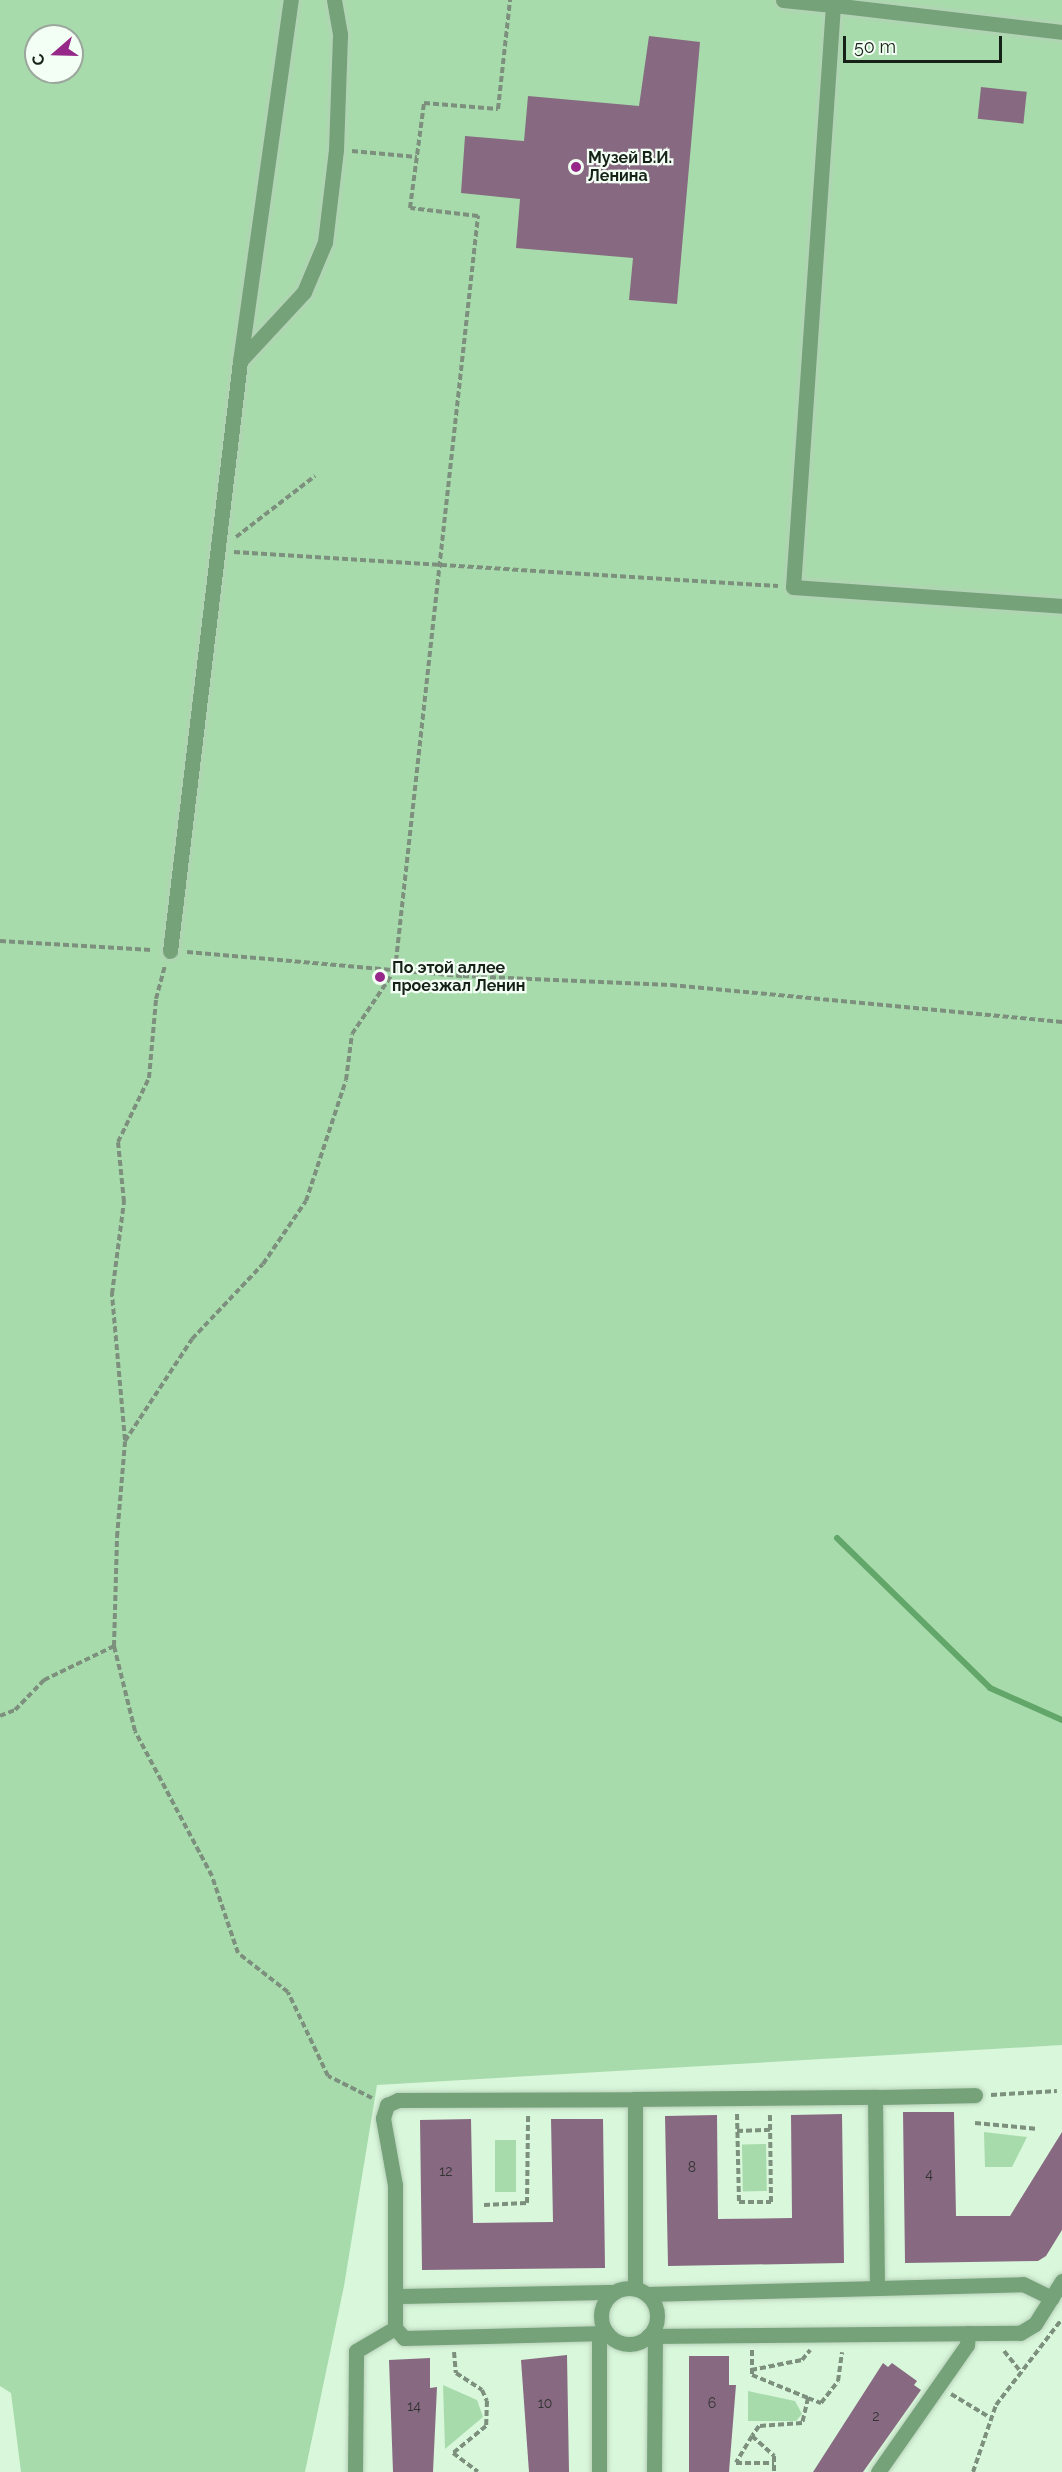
<!DOCTYPE html>
<html>
<head>
<meta charset="utf-8">
<style>
  body { margin:0 }
  #map { position:relative; width:1062px; height:2472px; overflow:hidden; background:#d9f7db; font-family:Raleway,sans-serif }
  div>[style] { position:absolute }
  .green>* { inset:0; background:#a8dbac; transform-origin:0 0 }
  .stream>* { height:6px; margin:-3px; padding:0 3px; transform-origin:3px; border-radius:3px; background:#62a66a }
  .building>* { inset:0; background:#876a81; transform-origin:0 0 }
  .path>* { height:4px; margin-top:-2px; transform-origin:0; background:repeating-linear-gradient(90deg,#7c907d 0 6px,transparent 0 9px) }
  .roads { filter:drop-shadow(0 0 2px #b6d0b8) drop-shadow(0 0 2px #b6d0b8) }
  .minor>* { height:15px; margin:-7.5px; padding:0 7.5px; transform-origin:7.5px; border-radius:7.5px; background:#75a279 }
  .minor>.ring { margin:-7.5px; padding:0; box-sizing:content-box; background:none; border:15px solid #75a279; border-radius:50% }
  .dots>* { width:16px; height:16px; translate:-50% -50%; box-sizing:border-box; border:3px solid #f3fff4; border-radius:50% }
  span { translate:-50% -50%; white-space:nowrap; text-align:center; line-height:1.15; -webkit-text-stroke:4.5px #f3fff4; paint-order:stroke }
  .number-label { font-size:14px; color:#323332 }
  .number-label span { -webkit-text-stroke-width:0 }
  .poi-label { font-size:16px; color:#162117; font-weight:700 }
  .left { translate:0 -50%; text-align:left }
  .north { position:absolute; left:24px; top:24px; width:60px; height:60px; box-sizing:border-box; background:#f3fff4; border:2px solid #9ba69c; border-radius:50%; rotate:250deg; font-size:16px; font-weight:700; line-height:24px; text-align:center; color:#162117 }
  .north::after { content:''; display:block; margin:auto; width:21px; height:27px; background:#952888; clip-path:polygon(50% 0,100% 100%,50% 72%,0 100%) }
  .scale { position:absolute; left:843px; top:36px; width:159px; height:27px; box-sizing:border-box; border:3px solid #162117; border-top:0; padding-left:8px; font-size:18px; line-height:21px; white-space:nowrap; color:#162117; -webkit-text-stroke:4px #f3fff4; paint-order:stroke }
</style>
</head>
<body>
<div id="map">
  <div class="green">
    <div style="clip-path:polygon(evenodd,0 0,1062px 0,1062px 2045px,377px 2085px,344px 2286px,305px 2472px,21px 2472px,11px 2393px,0 2386px,0 0,36px 36px,72px 36px,72px 72px,36px 72px,36px 36px)"></div>
    <div style="clip-path:polygon(984px 2132px,1027px 2137px,1012px 2167px,985px 2167px)"></div>
    <div style="left:495px;top:2140px;width:21px;height:52px"></div>
    <div style="left:766px;top:2144px;width:47px;height:24px;rotate:89deg"></div>
    <div style="clip-path:polygon(443px 2385px,477px 2400px,483px 2417px,445px 2449px)"></div>
    <div style="clip-path:polygon(748px 2391px,795px 2401px,802px 2414px,796px 2421px,748px 2421px)"></div>
  </div>
  <div class="stream">
    <div style="left:837px;top:1538px;width:214px;rotate:44.4deg"></div>
    <div style="left:990px;top:1688px;width:79px;rotate:24deg"></div>
  </div>
  <div class="building">
    <div style="clip-path:polygon(649px 36px,700px 42px,677px 304px,629px 300px,633px 258px,516px 248px,520px 199px,461px 193px,465px 136px,524px 141px,528px 96px,639px 106px)"></div>
    <div style="left:981px;top:87px;width:46px;height:32px;rotate:6deg"></div>
    <div style="clip-path:polygon(903px 2112px,954px 2112px,956px 2216px,1010px 2216px,1062px 2132px,1062px 2230px,1046px 2256px,1038px 2261px,905px 2263px)"></div>
    <div style="clip-path:polygon(842px 2114px,844px 2263px,668px 2266px,665px 2116px,717px 2115px,718px 2219px,792px 2218px,791px 2115px)"></div>
    <div style="clip-path:polygon(471px 2119px,473px 2223px,553px 2222px,551px 2119px,603px 2119px,605px 2268px,422px 2270px,420px 2120px)"></div>
    <div style="clip-path:polygon(567px 2355px,569px 2472px,529px 2472px,521px 2360px)"></div>
    <div style="clip-path:polygon(689px 2356px,729px 2356px,729px 2385px,736px 2385px,729px 2472px,689px 2472px)"></div>
    <div style="clip-path:polygon(430px 2358px,430px 2388px,437px 2387px,433px 2472px,393px 2472px,389px 2360px)"></div>
    <div style="clip-path:polygon(883px 2363px,888px 2367px,892px 2363px,917px 2381px,914px 2385px,921px 2390px,863px 2472px,813px 2472px)"></div>
  </div>
  <div class="path">
    <div style="left:352px;top:151px;width:65px;rotate:5.3deg"></div>
    <div style="left:236px;top:537px;width:100px;rotate:-37.7deg"></div>
    <div style="left:234px;top:552px;width:545px;rotate:3.58deg"></div>
    <div style="left:0;top:941px;width:152px;rotate:3.4deg"></div>
    <div style="left:187px;top:952px;width:277px;rotate:5deg"></div>
    <div style="left:463px;top:976px;width:208px;rotate:2.5deg"></div>
    <div style="left:671px;top:985px;width:393px;rotate:5.4deg"></div>
    <div style="left:125px;top:1440px;width:147px;rotate:-95.1deg"></div>
    <div style="left:112px;top:1294px;width:93px;rotate:-82.6deg"></div>
    <div style="left:124px;top:1202px;width:60px;rotate:-95.7deg"></div>
    <div style="left:118px;top:1142px;width:71px;rotate:-64.2deg"></div>
    <div style="left:149px;top:1078px;width:79px;rotate:-84.9deg"></div>
    <div style="left:156px;top:999px;width:34px;rotate:-75deg"></div>
    <div style="left:0;top:1716px;width:16px;rotate:-22deg"></div>
    <div style="left:15px;top:1710px;width:42px;rotate:-46deg"></div>
    <div style="left:44px;top:1680px;width:78px;rotate:-25.9deg"></div>
    <div style="left:991px;top:2095px;width:66px;rotate:-3.5deg"></div>
    <div style="left:372px;top:2098px;width:49px;rotate:-153.4deg"></div>
    <div style="left:328px;top:2076px;width:93px;rotate:-115.5deg"></div>
    <div style="left:288px;top:1992px;width:63px;rotate:-142deg"></div>
    <div style="left:238px;top:1953px;width:81px;rotate:-108.7deg"></div>
    <div style="left:212px;top:1876px;width:164px;rotate:-118deg"></div>
    <div style="left:135px;top:1731px;width:88px;rotate:-103.9deg"></div>
    <div style="left:114px;top:1646px;width:109px;rotate:-88.4deg"></div>
    <div style="left:117px;top:1537px;width:96px;rotate:-85.2deg"></div>
    <div style="left:125px;top:1441px;width:122px;rotate:-56.7deg"></div>
    <div style="left:192px;top:1339px;width:103px;rotate:-46.6deg"></div>
    <div style="left:263px;top:1264px;width:76px;rotate:-55.7deg"></div>
    <div style="left:306px;top:1201px;width:127px;rotate:-71.7deg"></div>
    <div style="left:346px;top:1080px;width:46px;rotate:-82.6deg"></div>
    <div style="left:352px;top:1034px;width:77px;rotate:-56.1deg"></div>
    <div style="left:395px;top:970px;width:759px;rotate:-83.72deg"></div>
    <div style="left:478px;top:216px;width:68px;rotate:-173.3deg"></div>
    <div style="left:410px;top:208px;width:106px;rotate:-82.4deg"></div>
    <div style="left:424px;top:103px;width:74px;rotate:4.6deg"></div>
    <div style="left:498px;top:109px;width:110px;rotate:-83.7deg"></div>
    <div style="left:737px;top:2114px;width:88px;rotate:88.7deg"></div>
    <div style="left:739px;top:2202px;width:32px"></div>
    <div style="left:771px;top:2202px;width:88px;rotate:-90.7deg"></div>
    <div style="left:975px;top:2123px;width:63px;rotate:5.4deg"></div>
    <div style="left:737px;top:2131px;width:33px;rotate:-2deg"></div>
    <div style="left:484px;top:2205px;width:43px;rotate:-2.7deg"></div>
    <div style="left:527px;top:2203px;width:88px;rotate:-89.3deg"></div>
    <div style="left:752px;top:2350px;width:25px;rotate:90deg"></div>
    <div style="left:752px;top:2375px;width:61px;rotate:22.3deg"></div>
    <div style="left:808px;top:2398px;width:26px;rotate:103deg"></div>
    <div style="left:802px;top:2423px;width:43px;rotate:176deg"></div>
    <div style="left:759px;top:2426px;width:12px;rotate:125deg"></div>
    <div style="left:752px;top:2436px;width:30px;rotate:42deg"></div>
    <div style="left:774px;top:2456px;width:16px;rotate:90deg"></div>
    <div style="left:1004px;top:2351px;width:26px;rotate:51deg"></div>
    <div style="left:454px;top:2352px;width:21px;rotate:85deg"></div>
    <div style="left:456px;top:2373px;width:31px;rotate:33deg"></div>
    <div style="left:482px;top:2390px;width:12px;rotate:66deg"></div>
    <div style="left:487px;top:2401px;width:25px;rotate:92deg"></div>
    <div style="left:486px;top:2426px;width:43px;rotate:140.7deg"></div>
    <div style="left:453px;top:2453px;width:31px;rotate:37deg"></div>
    <div style="left:751px;top:2370px;width:52px;rotate:-11.1deg"></div>
    <div style="left:802px;top:2360px;width:13px;rotate:-51deg"></div>
    <div style="left:951px;top:2394px;width:44px;rotate:31.2deg"></div>
    <div style="left:808px;top:2398px;width:14px;rotate:21deg"></div>
    <div style="left:821px;top:2403px;width:28px;rotate:-52deg"></div>
    <div style="left:838px;top:2381px;width:29px;rotate:-82deg"></div>
    <div style="left:752px;top:2436px;width:31px;rotate:121deg"></div>
    <div style="left:736px;top:2463px;width:38px"></div>
    <div style="left:973px;top:2472px;width:71px;rotate:-71.1deg"></div>
    <div style="left:996px;top:2405px;width:108px;rotate:-52.5deg"></div>
  </div>
  <div class="roads">
    <div class="minor">
      <div style="left:783px;top:0;width:50px;rotate:5.7deg"></div>
      <div style="left:833px;top:5px;width:583px;rotate:93.93deg"></div>
      <div style="left:793px;top:587px;width:270px;rotate:4deg"></div>
      <div style="left:833px;top:5px;width:231px;rotate:6.7deg"></div>
      <div style="left:240px;top:361px;width:94px;rotate:-47.2deg"></div>
      <div style="left:304px;top:292px;width:54px;rotate:-67.2deg"></div>
      <div style="left:325px;top:242px;width:93px;rotate:-83.2deg"></div>
      <div style="left:336px;top:150px;width:116px;rotate:-88deg"></div>
      <div style="left:340px;top:34px;width:35px;rotate:-100deg"></div>
      <div style="left:170px;top:951px;width:594px;rotate:-83.23deg"></div>
      <div style="left:240px;top:361px;width:365px;rotate:-82deg"></div>
      <div style="left:875px;top:2097px;width:100px;rotate:-1.1deg"></div>
      <div class="ring" style="left:601px;top:2288px;width:41px;height:41px"></div>
      <div style="left:635px;top:2288px;width:189px;rotate:-90deg"></div>
      <div style="left:635px;top:2099px;width:240px;rotate:-0.5deg"></div>
      <div style="left:875px;top:2097px;width:191px;rotate:89.4deg"></div>
      <div style="left:647px;top:2294px;width:376px;rotate:-1.5deg"></div>
      <div style="left:1023px;top:2284px;width:32px;rotate:26deg"></div>
      <div style="left:395px;top:2296px;width:111px;rotate:-90deg"></div>
      <div style="left:395px;top:2185px;width:68px;rotate:-100.2deg"></div>
      <div style="left:383px;top:2118px;width:14px;rotate:-73deg"></div>
      <div style="left:387px;top:2105px;width:12px;rotate:-24deg"></div>
      <div style="left:398px;top:2100px;width:237px;rotate:-0.2deg"></div>
      <div style="left:607px;top:2333px;width:203px;rotate:178.6deg"></div>
      <div style="left:404px;top:2338px;width:13px;rotate:-132deg"></div>
      <div style="left:395px;top:2328px;width:32px;rotate:-90deg"></div>
      <div style="left:395px;top:2296px;width:218px;rotate:-1.1deg"></div>
      <div style="left:648px;top:2336px;width:372px;rotate:-0.5deg"></div>
      <div style="left:1020px;top:2333px;width:17px;rotate:-31deg"></div>
      <div style="left:1035px;top:2324px;width:51px;rotate:-57.9deg"></div>
      <div style="left:355px;top:2472px;width:121px;rotate:-89.5deg"></div>
      <div style="left:356px;top:2351px;width:45px;rotate:-30.5deg"></div>
      <div style="left:599px;top:2472px;width:139px;rotate:-90deg"></div>
      <div style="left:654px;top:2472px;width:137px;rotate:-89.6deg"></div>
      <div style="left:878px;top:2472px;width:155px;rotate:-55deg"></div>
      <div style="left:967px;top:2345px;width:12px;rotate:-85deg"></div>
    </div>
  </div>
  <div class="dots">
    <div style="left:576px;top:167px;background:#952888"></div>
    <div style="left:380px;top:977px;background:#952888"></div>
  </div>
  <div class="number-label">
    <span style="left:692px;top:2167px">8</span>
    <span style="left:446px;top:2171px">12</span>
    <span style="left:929px;top:2174px">4</span>
    <span style="left:545px;top:2403px">10</span>
    <span style="left:712px;top:2403px">6</span>
    <span style="left:414px;top:2406px">14</span>
    <span style="left:876px;top:2416px">2</span>
  </div>
  <div class="poi-label">
    <span class="left" style="left:588px;top:167px">Музей В.И.<br>Ленина</span>
    <span class="left" style="left:392px;top:977px">По этой аллее<br>проезжал Ленин</span>
  </div>
  <div class="north">С</div>
  <div class="scale">50 m</div>
</div>
</body>
</html>
